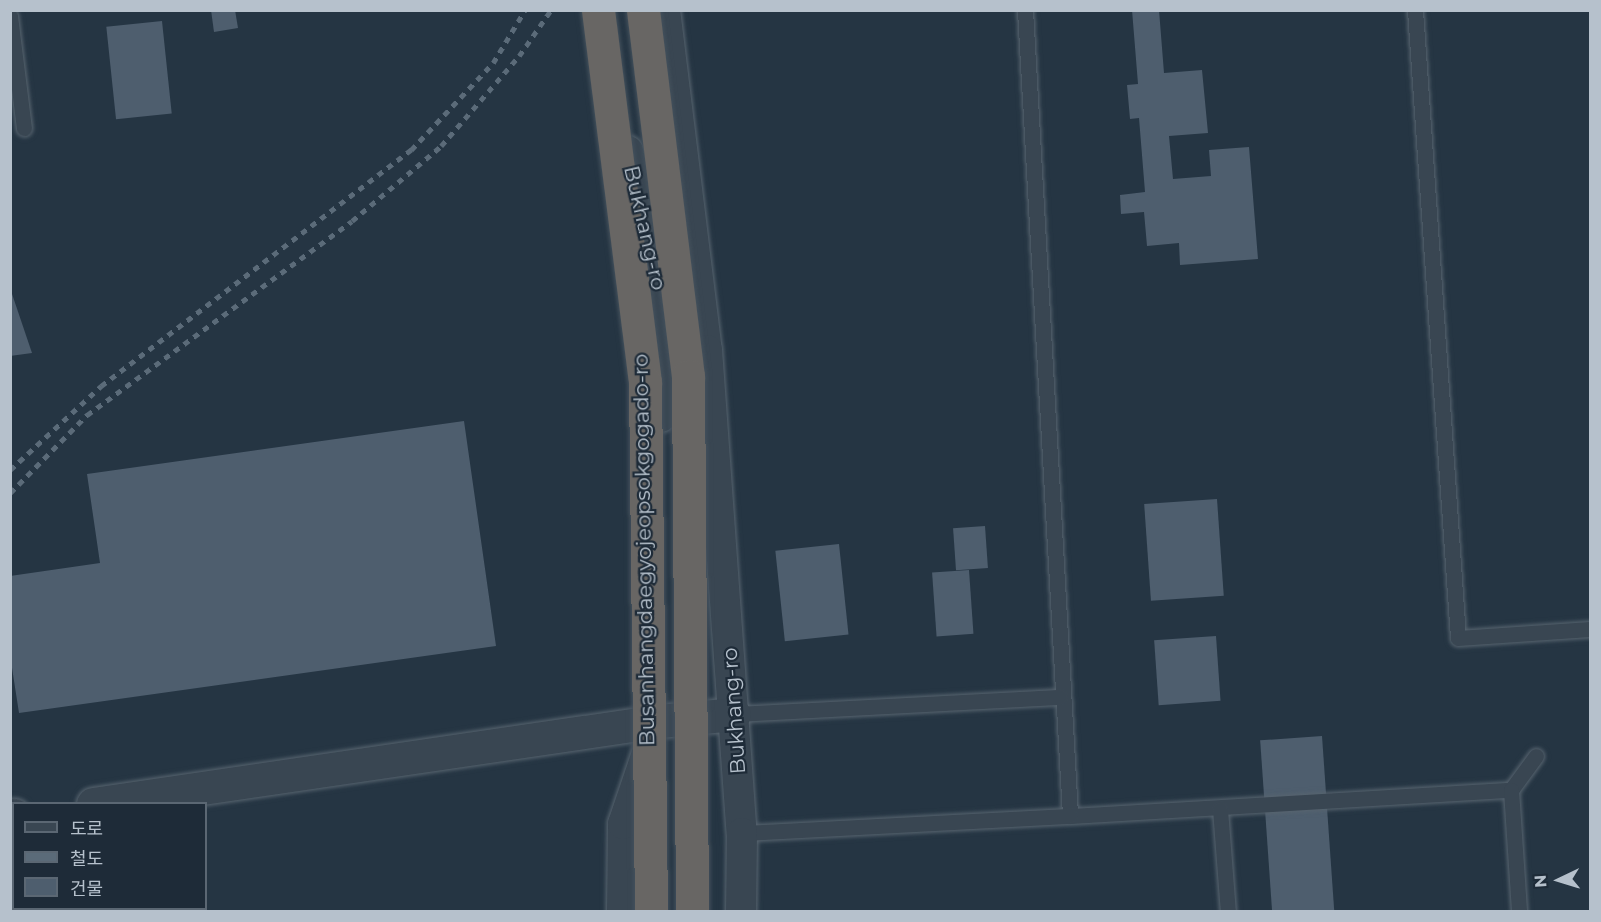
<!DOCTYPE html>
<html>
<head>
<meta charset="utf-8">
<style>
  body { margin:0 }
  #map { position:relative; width:1601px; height:922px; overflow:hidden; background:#253543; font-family:Montserrat,"Noto Sans KR",sans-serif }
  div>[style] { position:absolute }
  .building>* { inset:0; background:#4e5e6e; transform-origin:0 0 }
  .roads { filter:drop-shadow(0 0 2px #57646f) drop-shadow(0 0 2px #57646f) }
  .service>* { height:15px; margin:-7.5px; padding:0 7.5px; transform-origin:7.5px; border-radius:7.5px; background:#394652 }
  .minor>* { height:30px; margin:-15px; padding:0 15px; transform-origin:15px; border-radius:15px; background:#394652 }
  .tertiary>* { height:33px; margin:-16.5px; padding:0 16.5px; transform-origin:16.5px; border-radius:16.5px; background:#394652 }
  .rail>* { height:4.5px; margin-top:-2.25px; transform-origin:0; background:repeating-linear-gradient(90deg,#5b6b79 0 6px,transparent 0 12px) }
  .bridges { filter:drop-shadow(0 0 2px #44515c) drop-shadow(0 0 2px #44515c) }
  .trunk-bridge>* { height:33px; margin:-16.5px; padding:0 16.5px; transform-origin:16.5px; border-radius:16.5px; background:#686664 }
  span { translate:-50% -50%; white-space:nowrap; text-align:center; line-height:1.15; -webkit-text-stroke:4.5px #1e2b38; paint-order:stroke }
  .street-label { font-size:21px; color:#b6c1cc }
  .frame { position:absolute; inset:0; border:12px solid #b6c1cc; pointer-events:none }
  .legend { position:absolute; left:12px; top:802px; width:195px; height:108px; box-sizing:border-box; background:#1e2b38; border:2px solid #5b6773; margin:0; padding:8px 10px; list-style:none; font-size:18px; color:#b6c1cc }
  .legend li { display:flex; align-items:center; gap:12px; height:30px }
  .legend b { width:30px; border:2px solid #5b6773 }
  .north { position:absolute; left:1529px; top:850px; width:60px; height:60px; -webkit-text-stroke:4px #1e2b38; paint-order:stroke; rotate:266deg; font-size:16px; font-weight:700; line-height:24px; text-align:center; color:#b6c1cc }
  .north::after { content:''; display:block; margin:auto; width:21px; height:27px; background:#b6c1cc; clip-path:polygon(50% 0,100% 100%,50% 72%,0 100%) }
</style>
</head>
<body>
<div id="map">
  <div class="building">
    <div style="clip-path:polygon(211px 10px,235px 10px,238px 28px,214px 32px)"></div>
    <div style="clip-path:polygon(1132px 10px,1159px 10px,1164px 73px,1202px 70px,1208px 133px,1169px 136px,1173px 179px,1211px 176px,1209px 150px,1249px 147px,1258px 259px,1180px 265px,1179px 243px,1147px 246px,1144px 212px,1121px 214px,1120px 195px,1145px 192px,1139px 118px,1130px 119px,1127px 85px,1138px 84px)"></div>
    <div style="left:162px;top:21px;width:93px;height:56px;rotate:84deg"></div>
    <div style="clip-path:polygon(11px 291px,32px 353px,10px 356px)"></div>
    <div style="clip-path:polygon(464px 421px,496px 646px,19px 713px,10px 655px,10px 576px,100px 563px,87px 474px)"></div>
    <div style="left:1217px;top:499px;width:97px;height:73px;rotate:86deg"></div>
    <div style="left:985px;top:526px;width:42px;height:32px;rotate:86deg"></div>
    <div style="left:839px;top:544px;width:91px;height:64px;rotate:84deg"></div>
    <div style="left:969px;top:570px;width:64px;height:37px;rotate:86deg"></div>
    <div style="left:1216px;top:636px;width:65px;height:62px;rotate:86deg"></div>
    <div style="left:1322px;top:736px;width:176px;height:62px;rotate:86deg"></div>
  </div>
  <div class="roads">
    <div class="service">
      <div style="left:1025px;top:10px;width:807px;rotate:86.8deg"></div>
      <div style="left:1070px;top:816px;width:442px;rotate:-3.4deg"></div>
      <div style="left:1511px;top:790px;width:42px;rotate:-53.7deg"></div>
      <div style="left:1415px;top:10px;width:629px;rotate:86.08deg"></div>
      <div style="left:1458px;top:638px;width:132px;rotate:-3.9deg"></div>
      <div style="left:10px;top:16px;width:113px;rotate:82.9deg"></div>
      <div style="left:734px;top:714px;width:326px;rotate:-3deg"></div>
      <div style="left:1511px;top:790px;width:122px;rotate:86.2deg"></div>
      <div style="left:1220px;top:809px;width:103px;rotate:85.6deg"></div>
      <div style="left:742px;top:833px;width:328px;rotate:-3deg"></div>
    </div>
    <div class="minor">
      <div style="left:665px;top:10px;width:343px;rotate:83deg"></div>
      <div style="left:707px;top:350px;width:484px;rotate:85.9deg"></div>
      <div style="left:742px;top:833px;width:79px;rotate:90.7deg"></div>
      <div style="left:628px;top:151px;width:143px;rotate:76.6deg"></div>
      <div style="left:661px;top:290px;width:127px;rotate:90deg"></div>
      <div style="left:622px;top:912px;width:88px;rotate:-89.3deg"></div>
      <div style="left:623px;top:824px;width:72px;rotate:-71.3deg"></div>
    </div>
    <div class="tertiary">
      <div style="left:93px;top:804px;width:572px;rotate:-8.34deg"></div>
      <div style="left:659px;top:721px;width:75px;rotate:-5.3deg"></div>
      <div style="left:10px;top:816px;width:4px;rotate:-14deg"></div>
    </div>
  </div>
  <div class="rail">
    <div style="left:10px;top:470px;width:124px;rotate:-42.7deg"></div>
    <div style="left:101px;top:386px;width:390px;rotate:-37.3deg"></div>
    <div style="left:411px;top:150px;width:120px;rotate:-46.7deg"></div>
    <div style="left:493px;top:63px;width:62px;rotate:-58.9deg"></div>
    <div style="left:10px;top:493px;width:110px;rotate:-45.4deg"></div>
    <div style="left:87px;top:415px;width:328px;rotate:-36.2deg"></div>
    <div style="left:352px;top:221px;width:116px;rotate:-40.1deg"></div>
    <div style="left:441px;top:146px;width:119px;rotate:-49.1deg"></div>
    <div style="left:519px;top:56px;width:56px;rotate:-55.2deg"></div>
  </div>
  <div class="bridges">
    <div class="trunk-bridge">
      <div style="left:598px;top:10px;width:375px;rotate:82.8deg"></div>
      <div style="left:645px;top:382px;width:530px;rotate:89.35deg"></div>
      <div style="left:643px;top:10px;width:369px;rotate:83deg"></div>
      <div style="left:688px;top:376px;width:536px;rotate:89.57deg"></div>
    </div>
  </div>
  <div class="street-label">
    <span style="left:645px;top:228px;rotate:77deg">Bukhang-ro</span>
    <span style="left:644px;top:550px;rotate:-91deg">Busanhangdaegyojeopsokgogado-ro</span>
    <span style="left:734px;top:711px;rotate:-94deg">Bukhang-ro</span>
  </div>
  <div class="frame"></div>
  <ul class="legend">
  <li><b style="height:8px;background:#394652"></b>도로</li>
  <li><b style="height:8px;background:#5b6b79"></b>철도</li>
  <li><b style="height:16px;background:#4e5e6e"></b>건물</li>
  </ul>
  <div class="north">N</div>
</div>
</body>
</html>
